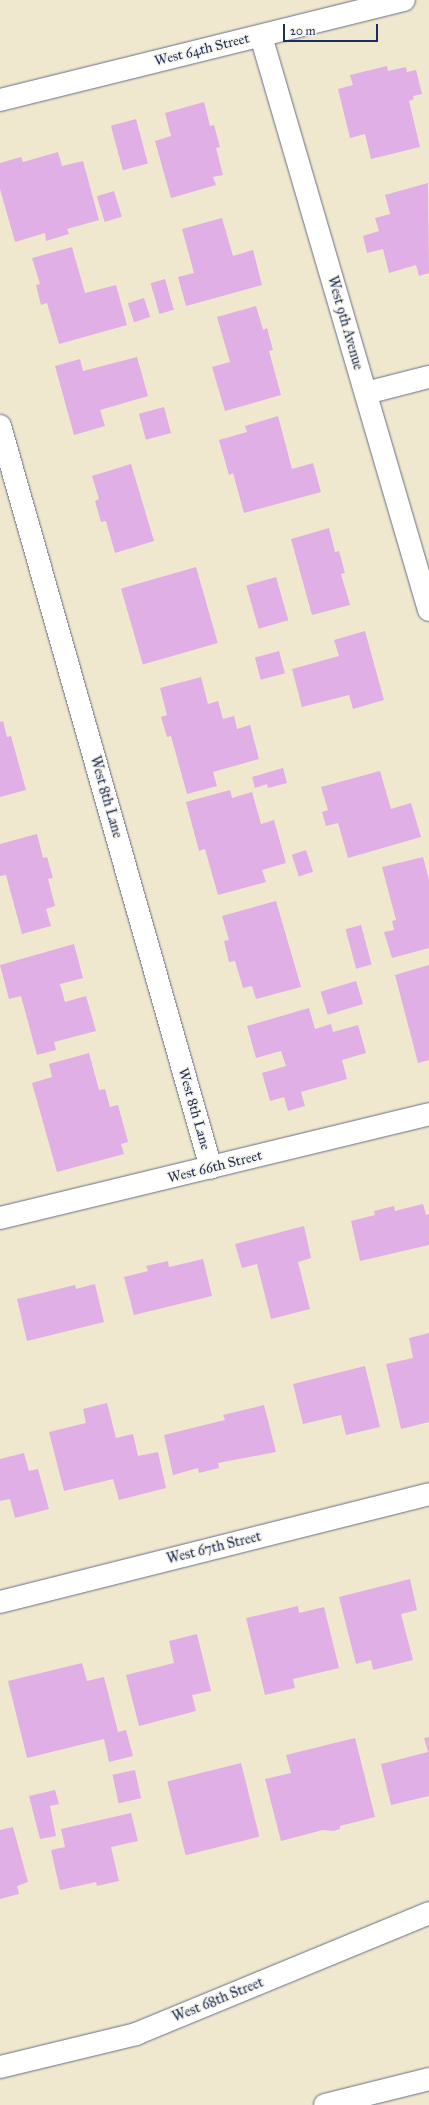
<!DOCTYPE html>
<html>
<head>
<meta charset="utf-8">
<style>
  body { margin:0 }
  #map { position:relative; width:429px; height:2105px; overflow:hidden; background:#f0e8ce; font-family:"IM FELL Great Primer",serif }
  div>[style] { position:absolute }
  .building>* { inset:0; background:#e0afe5; transform-origin:0 0 }
  .roads { filter:drop-shadow(0 0 1px #667085) drop-shadow(0 0 1px #667085) }
  .minor>* { height:22px; margin:-11px; padding:0 11px; transform-origin:11px; border-radius:11px; background:#fff }
  .secondary>* { height:22px; margin:-11px; padding:0 11px; transform-origin:11px; border-radius:11px; background:#fff }
  span { translate:-50% -50%; white-space:nowrap; text-align:center; line-height:1.15; -webkit-text-stroke:3px #f7f3e8; paint-order:stroke }
  .street-label { font-size:14px; color:#1b2f5e }
  .scale { position:absolute; left:283px; top:24px; width:95px; height:18px; box-sizing:border-box; border:2px solid #1b2f5e; border-top:0; padding-left:5px; font-size:12px; line-height:14px; white-space:nowrap; color:#1b2f5e; -webkit-text-stroke:3px #f7f3e8; paint-order:stroke }
</style>
</head>
<body>
<div id="map">
  <div class="building">
    <div style="clip-path:polygon(387px 66px,388px 71px,406px 67px,407px 72px,416px 70px,422px 94px,413px 96px,414px 99px,409px 101px,420px 147px,371px 159px,365px 134px,350px 138px,338px 89px,353px 85px,350px 75px)"></div>
    <div style="clip-path:polygon(204px 102px,210px 126px,214px 125px,220px 147px,216px 148px,223px 175px,213px 177px,216px 185px,171px 198px,155px 141px,171px 136px,165px 113px)"></div>
    <div style="left:136px;top:119px;width:46px;height:26px;rotate:75deg"></div>
    <div style="clip-path:polygon(58px 152px,62px 166px,83px 161px,99px 220px,67px 229px,69px 234px,46px 241px,45px 233px,15px 242px,0 189px,0 163px,21px 157px,23px 162px)"></div>
    <div style="clip-path:polygon(428px 183px,429px 273px,419px 276px,416px 265px,389px 273px,383px 249px,367px 253px,363px 236px,379px 231px,375px 218px,390px 214px,385px 195px)"></div>
    <div style="left:114px;top:191px;width:27px;height:18px;rotate:73deg"></div>
    <div style="clip-path:polygon(222px 218px,233px 256px,253px 250px,262px 285px,186px 306px,178px 277px,194px 273px,182px 229px)"></div>
    <div style="clip-path:polygon(72px 247px,85px 293px,116px 285px,127px 325px,59px 344px,47px 303px,41px 305px,36px 285px,40px 284px,32px 258px)"></div>
    <div style="left:165px;top:279px;width:32px;height:15px;rotate:74deg"></div>
    <div style="left:144px;top:298px;width:20px;height:17px;rotate:72deg"></div>
    <div style="clip-path:polygon(256px 306px,263px 330px,267px 328px,273px 350px,269px 351px,281px 395px,225px 411px,212px 367px,230px 362px,217px 317px)"></div>
    <div style="clip-path:polygon(137px 357px,148px 396px,100px 410px,105px 426px,74px 435px,55px 366px,80px 359px,83px 371px)"></div>
    <div style="left:164px;top:407px;width:27px;height:26px;rotate:75deg"></div>
    <div style="clip-path:polygon(278px 416px,292px 469px,313px 463px,321px 492px,244px 513px,233px 473px,229px 475px,219px 440px,247px 432px,245px 426px)"></div>
    <div style="clip-path:polygon(131px 464px,154px 541px,115px 553px,106px 521px,101px 522px,95px 501px,99px 499px,92px 476px)"></div>
    <div style="clip-path:polygon(329px 528px,335px 552px,339px 551px,345px 573px,341px 574px,350px 605px,312px 615px,291px 539px)"></div>
    <div style="left:196px;top:567px;width:79px;height:78px;rotate:74deg"></div>
    <div style="left:276px;top:577px;width:45px;height:31px;rotate:74deg"></div>
    <div style="clip-path:polygon(365px 631px,384px 700px,353px 709px,349px 695px,302px 707px,292px 669px,339px 656px,334px 640px)"></div>
    <div style="left:279px;top:651px;width:23px;height:25px;rotate:75deg"></div>
    <div style="clip-path:polygon(201px 677px,208px 704px,218px 701px,223px 719px,234px 716px,237px 729px,250px 725px,259px 759px,213px 772px,217px 786px,187px 794px,171px 736px,167px 737px,161px 717px,167px 715px,160px 688px)"></div>
    <div style="clip-path:polygon(3px 721px,7px 737px,11px 736px,26px 790px,0 797px,0 722px)"></div>
    <div style="clip-path:polygon(283px 768px,287px 783px,268px 788px,267px 784px,255px 788px,252px 777px)"></div>
    <div style="clip-path:polygon(380px 771px,391px 809px,411px 803px,421px 837px,348px 858px,338px 823px,326px 826px,322px 812px,328px 810px,321px 787px)"></div>
    <div style="clip-path:polygon(230px 790px,232px 798px,252px 792px,261px 824px,274px 820px,286px 863px,262px 870px,266px 882px,218px 895px,205px 849px,199px 851px,186px 802px)"></div>
    <div style="clip-path:polygon(37px 834px,43px 858px,47px 857px,53px 878px,48px 879px,55px 906px,46px 909px,51px 926px,22px 934px,6px 875px,0 876px,0 844px)"></div>
    <div style="left:306px;top:850px;width:23px;height:15px;rotate:72deg"></div>
    <div style="clip-path:polygon(423px 857px,429px 880px,429px 948px,392px 958px,384px 932px,394px 930px,392px 921px,396px 920px,382px 867px)"></div>
    <div style="clip-path:polygon(276px 901px,301px 987px,256px 999px,252px 986px,243px 988px,235px 961px,229px 962px,224px 941px,229px 940px,222px 916px)"></div>
    <div style="left:361px;top:925px;width:41px;height:16px;rotate:75deg"></div>
    <div style="clip-path:polygon(74px 944px,83px 978px,60px 984px,65px 1002px,86px 996px,96px 1031px,54px 1042px,56px 1050px,37px 1055px,21px 996px,9px 999px,0 965px)"></div>
    <div style="clip-path:polygon(429px 965px,429px 1060px,418px 1063px,395px 975px)"></div>
    <div style="left:356px;top:981px;width:24px;height:37px;rotate:73deg"></div>
    <div style="clip-path:polygon(309px 1008px,315px 1029px,331px 1024px,333px 1032px,358px 1025px,366px 1053px,342px 1060px,347px 1079px,301px 1092px,305px 1106px,288px 1111px,284px 1097px,270px 1101px,262px 1073px,286px 1066px,281px 1051px,256px 1058px,247px 1026px)"></div>
    <div style="clip-path:polygon(89px 1053px,99px 1090px,105px 1089px,110px 1107px,118px 1105px,128px 1142px,121px 1144px,124px 1154px,57px 1172px,32px 1083px,52px 1077px,49px 1064px)"></div>
    <div style="clip-path:polygon(423px 1204px,426px 1215px,429px 1214px,429px 1245px,360px 1261px,351px 1221px,375px 1215px,374px 1211px,394px 1206px,395px 1211px)"></div>
    <div style="clip-path:polygon(304px 1226px,311px 1258px,298px 1262px,310px 1309px,271px 1319px,257px 1264px,242px 1268px,235px 1244px)"></div>
    <div style="clip-path:polygon(203px 1259px,212px 1296px,134px 1315px,124px 1277px,148px 1271px,146px 1266px,168px 1261px,169px 1267px)"></div>
    <div style="clip-path:polygon(95px 1284px,104px 1322px,27px 1341px,17px 1299px,75px 1285px,76px 1289px)"></div>
    <div style="clip-path:polygon(429px 1333px,429px 1422px,401px 1429px,386px 1364px,413px 1358px,409px 1338px)"></div>
    <div style="clip-path:polygon(365px 1366px,380px 1427px,346px 1435px,341px 1415px,303px 1424px,293px 1384px)"></div>
    <div style="clip-path:polygon(107px 1403px,116px 1438px,133px 1434px,138px 1456px,158px 1452px,166px 1488px,119px 1500px,113px 1479px,64px 1491px,49px 1432px,86px 1423px,83px 1409px)"></div>
    <div style="clip-path:polygon(264px 1405px,276px 1452px,218px 1463px,219px 1468px,199px 1473px,198px 1468px,173px 1475px,164px 1435px,225px 1420px,223px 1415px)"></div>
    <div style="clip-path:polygon(24px 1453px,29px 1471px,38px 1469px,49px 1509px,15px 1518px,10px 1499px,0 1501px,0 1459px)"></div>
    <div style="clip-path:polygon(410px 1579px,417px 1610px,401px 1614px,413px 1660px,373px 1670px,371px 1660px,356px 1664px,339px 1597px)"></div>
    <div style="clip-path:polygon(298px 1606px,299px 1613px,324px 1607px,339px 1668px,293px 1679px,295px 1688px,265px 1695px,246px 1618px)"></div>
    <div style="clip-path:polygon(197px 1634px,211px 1691px,192px 1695px,196px 1711px,139px 1726px,126px 1675px,174px 1663px,169px 1641px)"></div>
    <div style="clip-path:polygon(82px 1663px,87px 1681px,104px 1677px,118px 1732px,126px 1730px,133px 1756px,109px 1762px,104px 1739px,27px 1758px,8px 1681px)"></div>
    <div style="clip-path:polygon(429px 1737px,429px 1796px,391px 1805px,381px 1764px,428px 1752px,424px 1738px)"></div>
    <div style="clip-path:polygon(355px 1738px,375px 1817px,340px 1826px,340px 1829px,333px 1831px,323px 1830px,281px 1841px,265px 1779px,291px 1773px,286px 1755px)"></div>
    <div style="left:241px;top:1763px;width:76px;height:76px;rotate:76deg"></div>
    <div style="left:135px;top:1770px;width:29px;height:23px;rotate:78deg"></div>
    <div style="clip-path:polygon(55px 1790px,59px 1804px,50px 1806px,56px 1836px,40px 1839px,29px 1796px)"></div>
    <div style="clip-path:polygon(131px 1813px,138px 1841px,111px 1847px,119px 1881px,97px 1886px,96px 1882px,60px 1890px,51px 1850px,65px 1847px,61px 1829px)"></div>
    <div style="clip-path:polygon(13px 1827px,28px 1882px,17px 1886px,19px 1894px,0 1899px,0 1830px)"></div>
  </div>
  <div class="roads">
    <div class="minor">
      <div style="left:261px;top:36px;width:598px;rotate:73.69deg"></div>
      <div style="left:0;top:100px;width:416px;rotate:-13.9deg"></div>
      <div style="left:366px;top:393px;width:65px;rotate:-14.3deg"></div>
      <div style="left:0;top:426px;width:771px;rotate:74.13deg"></div>
      <div style="left:0;top:1218px;width:441px;rotate:-13.6deg"></div>
      <div style="left:0;top:1602px;width:442px;rotate:-14.1deg"></div>
      <div style="left:325px;top:2105px;width:107px;rotate:-14deg"></div>
    </div>
    <div class="secondary">
      <div style="left:0;top:2067px;width:140px;rotate:-13.6deg"></div>
      <div style="left:136px;top:2034px;width:317px;rotate:-22.4deg"></div>
    </div>
  </div>
  <div class="street-label">
    <span style="left:202px;top:50px;rotate:-14deg">West 64th Street</span>
    <span style="left:345px;top:323px;rotate:74deg">West 9th Avenue</span>
    <span style="left:106px;top:797px;rotate:74deg">West 8th Lane</span>
    <span style="left:194px;top:1109px;rotate:74deg">West 8th Lane</span>
    <span style="left:215px;top:1167px;rotate:-14deg">West 66th Street</span>
    <span style="left:214px;top:1548px;rotate:-14deg">West 67th Street</span>
    <span style="left:218px;top:2000px;rotate:-22deg">West 68th Street</span>
  </div>
  <div class="scale">20 m</div>
</div>
</body>
</html>
